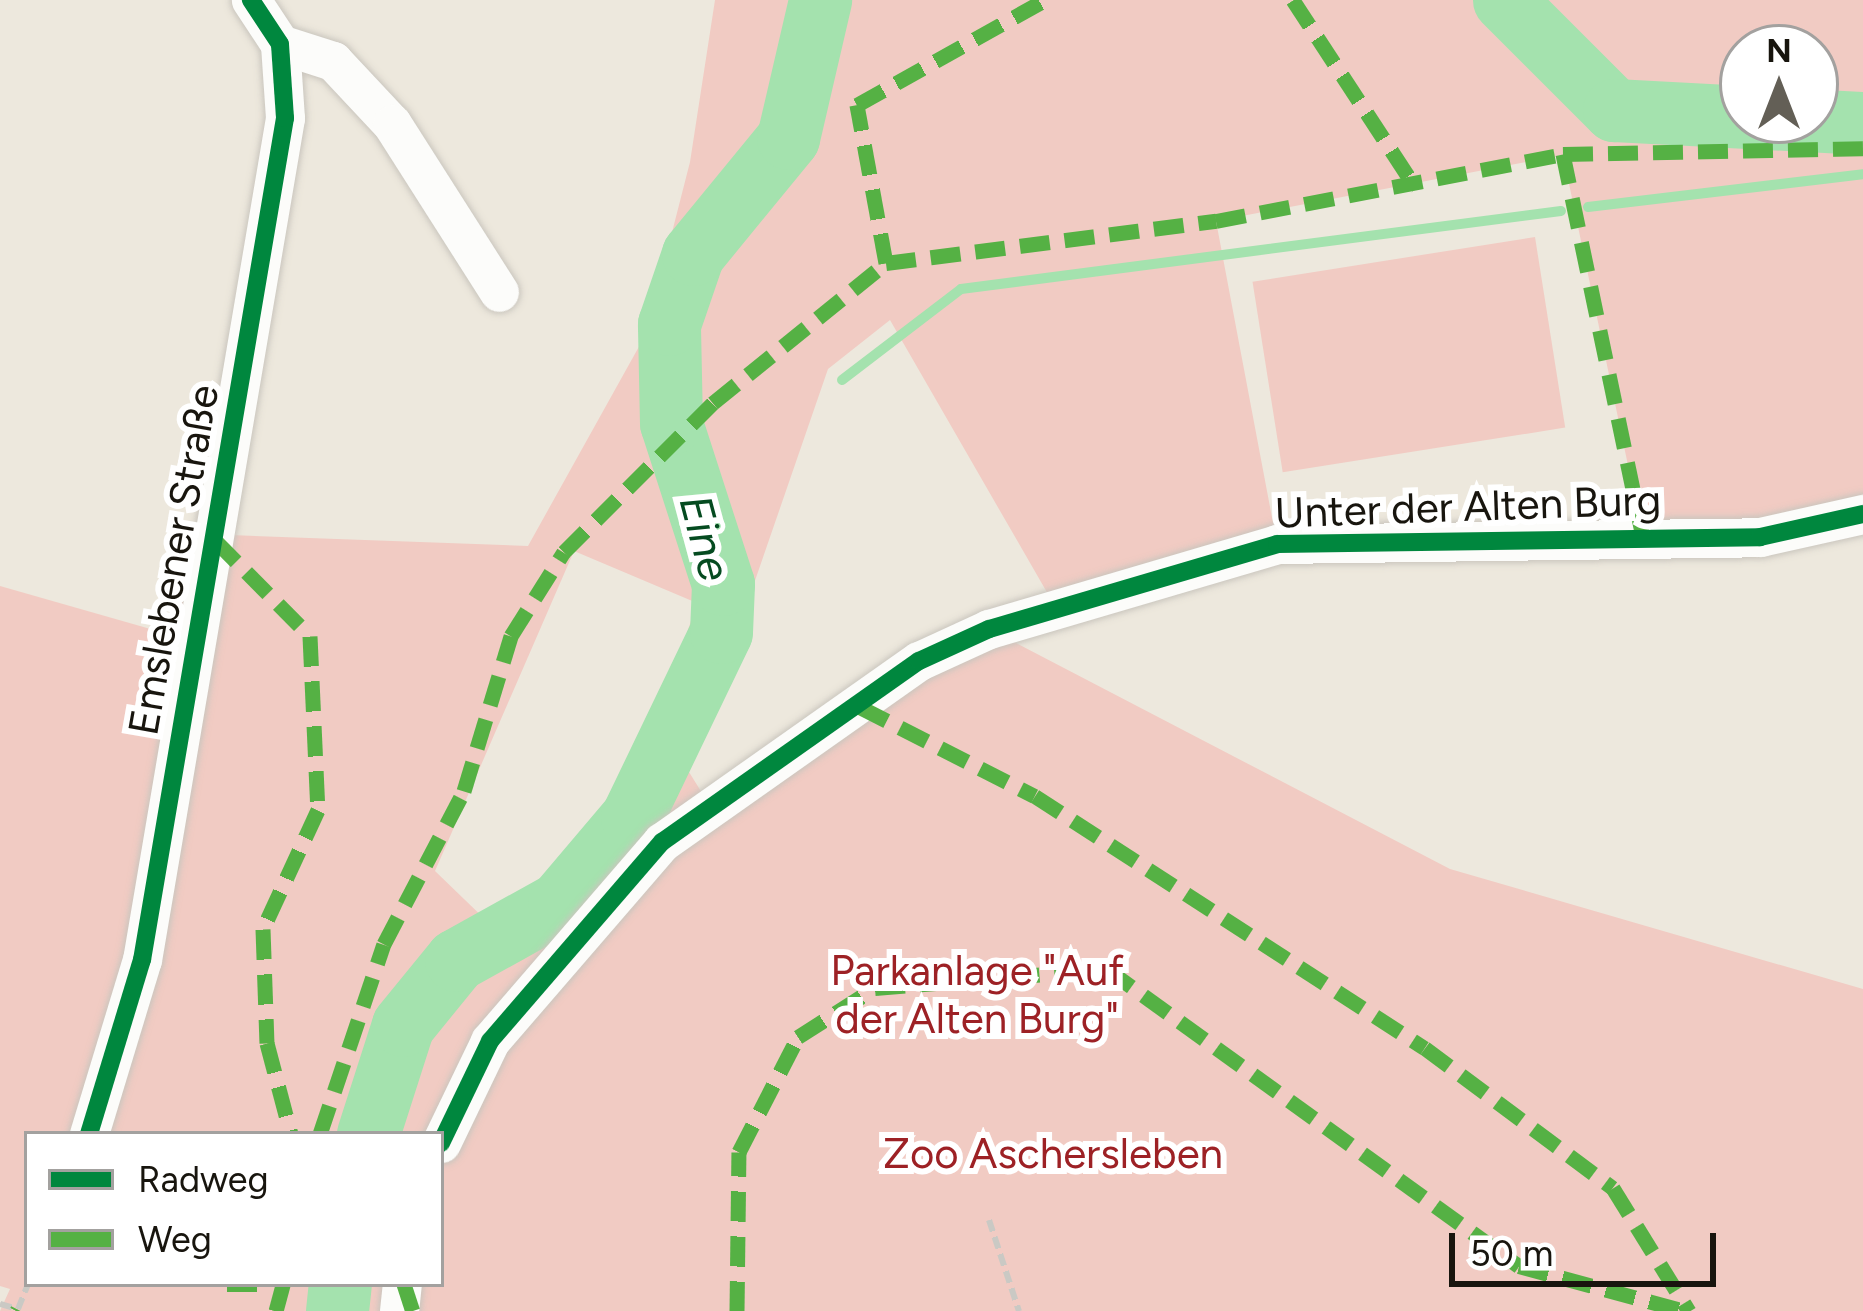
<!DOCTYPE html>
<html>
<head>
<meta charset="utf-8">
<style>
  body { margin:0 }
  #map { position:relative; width:1863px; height:1311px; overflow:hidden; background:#ede8dd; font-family:Figtree,sans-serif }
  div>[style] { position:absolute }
  .green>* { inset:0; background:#f1cbc3; transform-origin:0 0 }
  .stream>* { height:10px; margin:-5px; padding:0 5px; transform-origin:5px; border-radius:5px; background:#a4e2ae }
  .river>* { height:63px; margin:-31.5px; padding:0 31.5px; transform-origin:31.5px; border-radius:31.5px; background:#a4e2ae }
  .path>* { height:6px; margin-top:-3px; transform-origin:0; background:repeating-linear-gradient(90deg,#cac9c4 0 12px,transparent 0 18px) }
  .roads { filter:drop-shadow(0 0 3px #cac6be) drop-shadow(0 0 3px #cac6be) }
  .minor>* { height:39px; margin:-19.5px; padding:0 19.5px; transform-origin:19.5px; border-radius:19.5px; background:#fcfcfa }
  .quiet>* { height:15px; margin-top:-7.5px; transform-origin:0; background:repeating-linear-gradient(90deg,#55b144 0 30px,transparent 0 45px) }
  .cycleway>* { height:18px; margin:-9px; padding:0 9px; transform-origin:9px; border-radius:9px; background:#00873e }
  span { translate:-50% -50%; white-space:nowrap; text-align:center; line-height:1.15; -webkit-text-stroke:12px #fff; paint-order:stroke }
  .street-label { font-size:42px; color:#18150e }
  .park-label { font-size:42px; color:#9d2125 }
  .water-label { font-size:45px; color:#054b20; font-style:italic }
  .legend { position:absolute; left:24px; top:1131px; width:420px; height:156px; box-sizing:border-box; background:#fff; border:3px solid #a3a19f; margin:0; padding:15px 21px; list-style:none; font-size:36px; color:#18150e }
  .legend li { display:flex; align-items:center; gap:24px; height:60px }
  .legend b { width:60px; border:3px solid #a3a19f }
  .north { position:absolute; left:1719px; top:24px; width:120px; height:120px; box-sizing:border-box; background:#fff; border:3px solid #a3a19f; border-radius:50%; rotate:0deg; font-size:33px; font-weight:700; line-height:48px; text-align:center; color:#18150e }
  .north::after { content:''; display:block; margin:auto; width:42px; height:54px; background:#635f56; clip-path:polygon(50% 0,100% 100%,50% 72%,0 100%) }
  .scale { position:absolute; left:1449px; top:1233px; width:267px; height:54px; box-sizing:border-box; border:6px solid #18150e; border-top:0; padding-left:15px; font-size:36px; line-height:42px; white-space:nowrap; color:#18150e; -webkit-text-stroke:9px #fff; paint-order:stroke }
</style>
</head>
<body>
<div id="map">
  <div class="green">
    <div style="clip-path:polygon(evenodd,715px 0,1863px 0,1863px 514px,1643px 537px,1563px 155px,1216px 221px,1277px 544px,1056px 608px,890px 320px,828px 369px,689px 772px,707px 801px,989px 629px,1450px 869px,1863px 989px,1863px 1311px,0 1311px,10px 1289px,0 1286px,0 586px,168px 634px,203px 534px,528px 546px,646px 334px,690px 162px,715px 0,1743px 48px,1815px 48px,1815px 120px,1743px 120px,1743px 48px,715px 0,574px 551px,697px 603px,638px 780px,493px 927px,435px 871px,574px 551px,715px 0,27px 1134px,441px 1134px,441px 1284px,27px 1284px,27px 1134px)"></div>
    <div style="left:1535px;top:237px;width:193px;height:286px;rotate:81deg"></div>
  </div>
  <div class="stream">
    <div style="left:1588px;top:207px;width:277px;rotate:-6.8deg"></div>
    <div style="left:842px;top:380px;width:150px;rotate:-37.4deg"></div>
    <div style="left:961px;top:289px;width:605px;rotate:-7.41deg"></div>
  </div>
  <div class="river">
    <div style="left:1504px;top:0;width:156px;rotate:45deg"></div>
    <div style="left:1614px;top:110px;width:249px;rotate:3deg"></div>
    <div style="left:368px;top:1134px;width:114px;rotate:-72.2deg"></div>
    <div style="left:403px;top:1025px;width:84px;rotate:-50.8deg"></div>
    <div style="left:456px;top:960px;width:118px;rotate:-29deg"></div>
    <div style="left:559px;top:903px;width:113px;rotate:-49.7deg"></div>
    <div style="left:632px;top:817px;width:205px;rotate:-64.3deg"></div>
    <div style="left:721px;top:632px;width:48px;rotate:-87.6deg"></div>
    <div style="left:723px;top:584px;width:169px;rotate:-107.9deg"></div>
    <div style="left:671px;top:423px;width:99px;rotate:-91.2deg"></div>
    <div style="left:669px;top:324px;width:74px;rotate:-71.1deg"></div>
    <div style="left:693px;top:254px;width:150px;rotate:-50.7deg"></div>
    <div style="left:788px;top:138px;width:142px;rotate:-76.9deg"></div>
    <div style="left:337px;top:1311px;width:27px;rotate:-84deg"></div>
  </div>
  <div class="path">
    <div style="left:989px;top:1220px;width:96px;rotate:71.8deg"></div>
    <div style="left:0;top:1304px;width:19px;rotate:16deg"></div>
    <div style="left:18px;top:1309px;width:27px;rotate:-68deg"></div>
  </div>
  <div class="roads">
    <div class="minor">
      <div style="left:280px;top:44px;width:56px;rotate:17.8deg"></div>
      <div style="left:333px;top:61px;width:86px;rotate:46.9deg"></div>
      <div style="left:392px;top:124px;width:199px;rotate:57.5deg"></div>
      <div style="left:89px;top:1134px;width:182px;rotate:-73.1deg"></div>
      <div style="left:142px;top:960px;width:854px;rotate:-80.36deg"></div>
      <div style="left:285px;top:118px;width:74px;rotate:-93.9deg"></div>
      <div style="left:280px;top:44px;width:53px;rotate:-123.4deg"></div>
      <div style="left:441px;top:1143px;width:113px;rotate:-64.3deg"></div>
      <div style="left:490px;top:1041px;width:263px;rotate:-49.2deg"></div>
      <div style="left:662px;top:842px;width:314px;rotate:-35.2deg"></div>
      <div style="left:919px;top:661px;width:77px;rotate:-24.6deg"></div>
      <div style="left:989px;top:629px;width:300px;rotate:-16.4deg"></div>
      <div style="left:1277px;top:544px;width:483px;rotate:-0.8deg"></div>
      <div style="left:1760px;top:537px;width:106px;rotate:-12.6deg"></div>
      <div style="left:399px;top:1311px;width:27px;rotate:-84deg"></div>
    </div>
  </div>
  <div class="quiet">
    <div style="left:1293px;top:0;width:225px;rotate:56.8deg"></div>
    <div style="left:1563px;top:154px;width:391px;rotate:78.2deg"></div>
    <div style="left:886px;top:263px;width:161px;rotate:-100.4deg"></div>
    <div style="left:857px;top:105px;width:215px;rotate:-29.2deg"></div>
    <div style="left:215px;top:540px;width:135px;rotate:45.3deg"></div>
    <div style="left:310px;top:636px;width:174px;rotate:87.4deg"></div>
    <div style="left:318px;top:810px;width:131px;rotate:114.8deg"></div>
    <div style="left:263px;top:929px;width:114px;rotate:88deg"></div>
    <div style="left:267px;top:1043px;width:94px;rotate:75.2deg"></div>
    <div style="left:860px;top:707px;width:196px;rotate:27deg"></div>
    <div style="left:1035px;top:796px;width:464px;rotate:32.9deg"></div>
    <div style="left:1425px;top:1048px;width:234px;rotate:36.7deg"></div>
    <div style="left:1613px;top:1188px;width:145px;rotate:58.3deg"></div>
    <div style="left:320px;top:1134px;width:200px;rotate:-71.4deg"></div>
    <div style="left:384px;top:944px;width:173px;rotate:-62.4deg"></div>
    <div style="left:464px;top:791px;width:162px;rotate:-73.1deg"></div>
    <div style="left:511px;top:636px;width:99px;rotate:-57.8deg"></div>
    <div style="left:564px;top:552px;width:211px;rotate:-45deg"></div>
    <div style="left:713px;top:403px;width:223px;rotate:-39deg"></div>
    <div style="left:886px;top:263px;width:333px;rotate:-7.3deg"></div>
    <div style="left:1216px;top:221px;width:353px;rotate:-10.9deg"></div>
    <div style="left:1563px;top:154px;width:300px;rotate:-1.1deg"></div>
    <div style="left:227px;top:1284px;width:31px"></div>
    <div style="left:404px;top:1284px;width:28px;rotate:72deg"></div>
    <div style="left:17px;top:1311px;width:2px;rotate:-63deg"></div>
    <div style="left:276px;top:1311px;width:28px;rotate:-75deg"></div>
    <div style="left:737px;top:1311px;width:159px;rotate:-89.3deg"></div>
    <div style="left:739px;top:1152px;width:129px;rotate:-62.8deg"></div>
    <div style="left:798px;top:1037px;width:91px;rotate:-32.5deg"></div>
    <div style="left:875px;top:988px;width:233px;rotate:-4.7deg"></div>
    <div style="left:1107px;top:969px;width:508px;rotate:35.79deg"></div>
    <div style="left:1519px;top:1266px;width:172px;rotate:15.2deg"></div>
  </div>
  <div class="cycleway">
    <div style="left:89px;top:1134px;width:182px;rotate:-73.1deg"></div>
    <div style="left:142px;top:960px;width:854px;rotate:-80.36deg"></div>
    <div style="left:285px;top:118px;width:74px;rotate:-93.9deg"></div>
    <div style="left:280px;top:44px;width:53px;rotate:-123.4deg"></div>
    <div style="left:441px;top:1143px;width:113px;rotate:-64.3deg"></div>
    <div style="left:490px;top:1041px;width:263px;rotate:-49.2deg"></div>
    <div style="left:662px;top:842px;width:314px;rotate:-35.2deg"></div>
    <div style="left:919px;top:661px;width:77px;rotate:-24.6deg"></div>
    <div style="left:989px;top:629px;width:300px;rotate:-16.4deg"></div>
    <div style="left:1277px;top:544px;width:483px;rotate:-0.8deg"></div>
    <div style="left:1760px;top:537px;width:106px;rotate:-12.6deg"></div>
  </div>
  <div class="street-label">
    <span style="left:1468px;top:507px;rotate:-2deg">Unter der Alten Burg</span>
    <span style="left:174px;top:560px;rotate:-80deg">Emslebener Straße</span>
  </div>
  <div class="park-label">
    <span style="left:977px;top:995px">Parkanlage "Auf<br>der Alten Burg"</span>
    <span style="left:1053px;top:1154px">Zoo Aschersleben</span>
  </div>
  <div class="water-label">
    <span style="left:705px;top:538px;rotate:75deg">Eine</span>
  </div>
  <ul class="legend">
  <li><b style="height:15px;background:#00873e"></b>Radweg</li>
  <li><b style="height:15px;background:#55b144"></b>Weg</li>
  </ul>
  <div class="north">N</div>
  <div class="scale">50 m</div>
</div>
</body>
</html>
